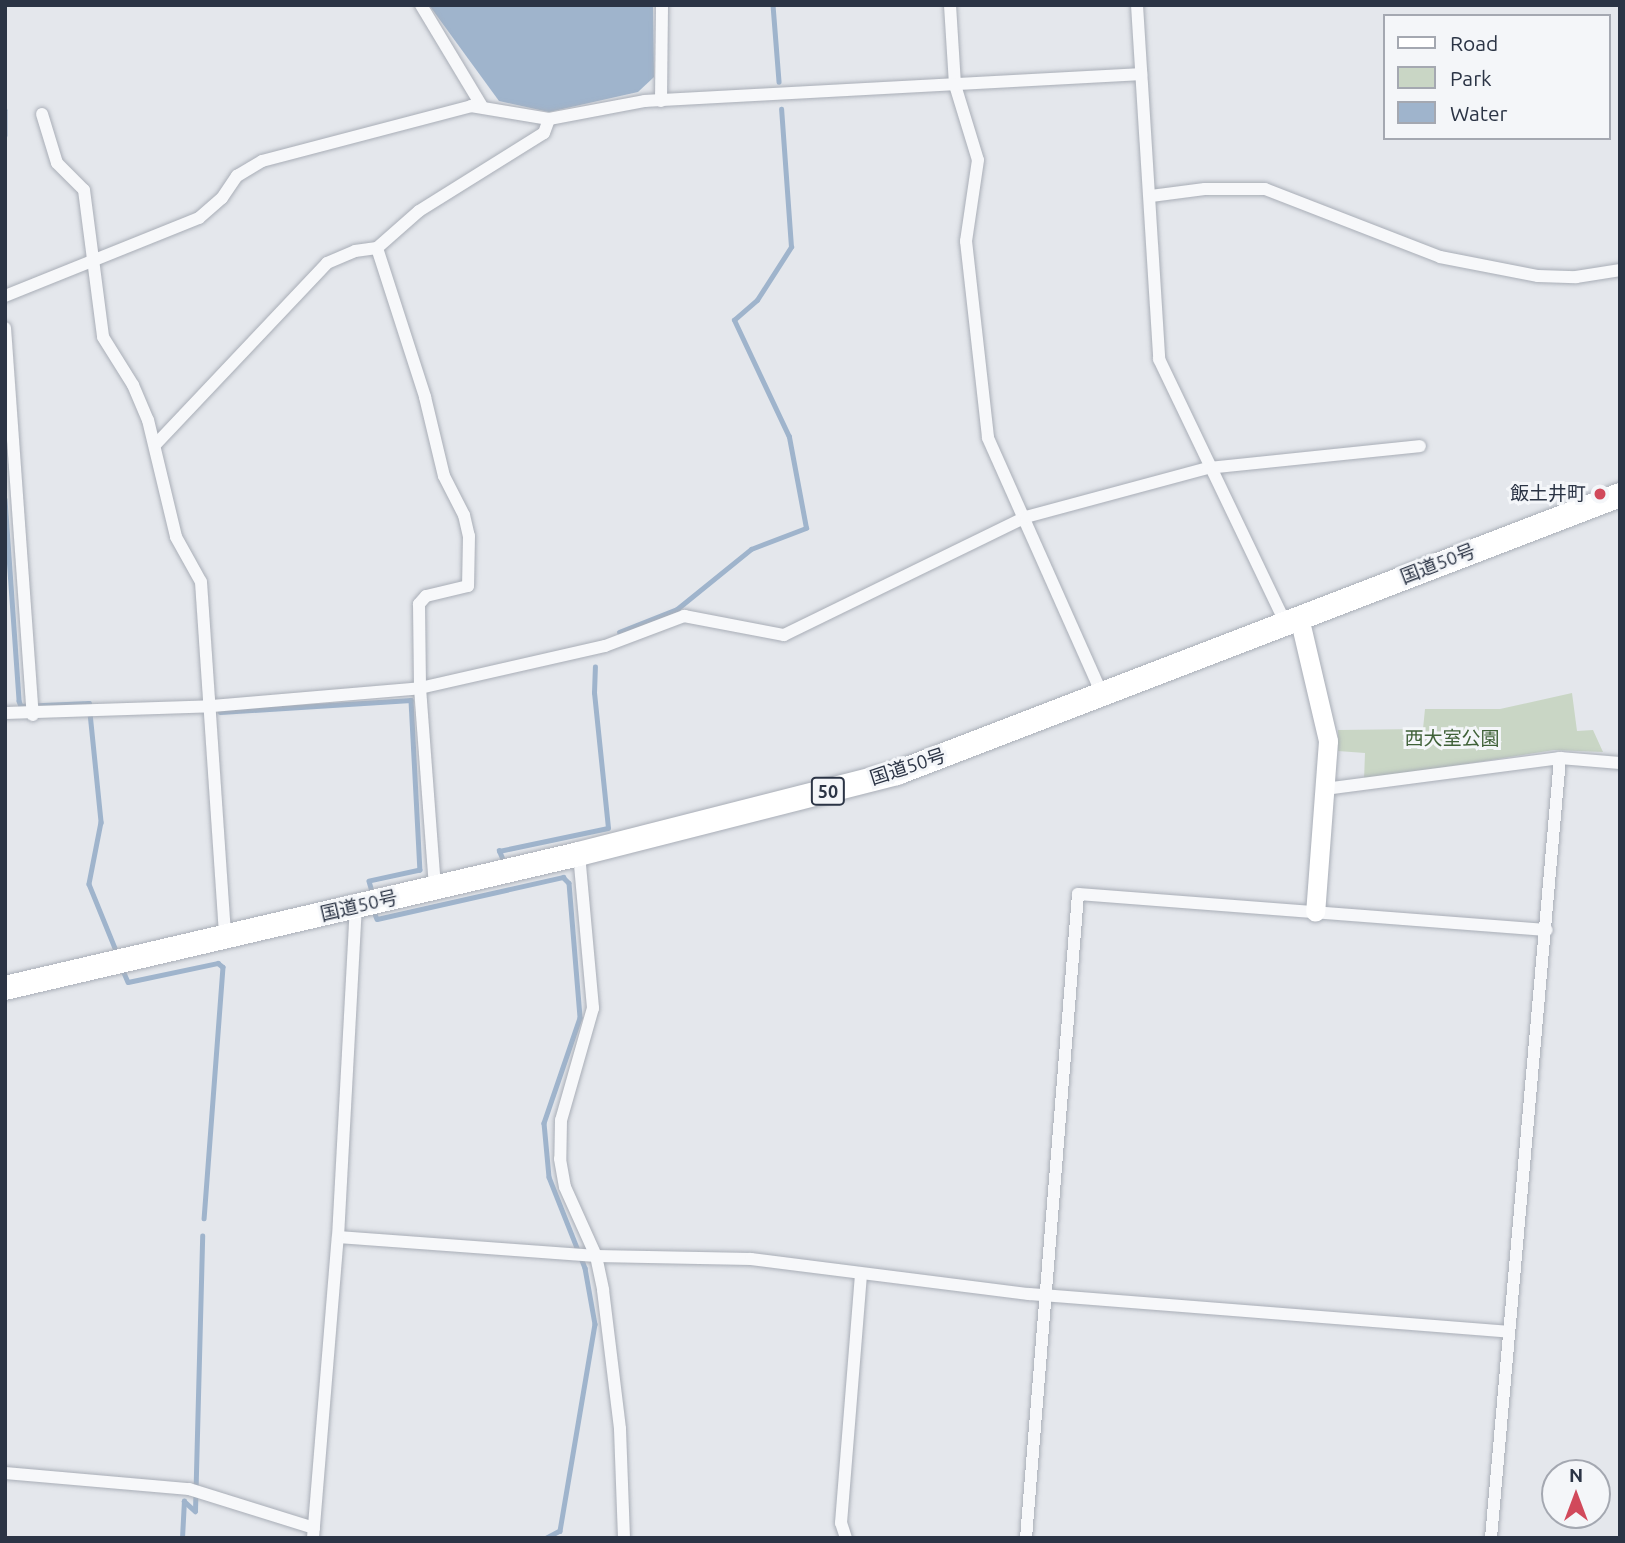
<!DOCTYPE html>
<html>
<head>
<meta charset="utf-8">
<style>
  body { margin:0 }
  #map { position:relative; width:1625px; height:1543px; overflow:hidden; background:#e4e7ec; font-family:Ubuntu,"Noto Sans JP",sans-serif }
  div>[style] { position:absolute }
  .green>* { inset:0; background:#c9d6c5 }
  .water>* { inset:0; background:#9fb4cc }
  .stream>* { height:4.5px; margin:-2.25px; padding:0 2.25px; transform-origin:2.25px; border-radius:2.25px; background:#9fb4cc }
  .roads { filter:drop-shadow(0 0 2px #a9aeb7) drop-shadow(0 0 2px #a9aeb7) }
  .street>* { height:12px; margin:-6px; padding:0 6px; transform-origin:6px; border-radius:6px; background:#f7f8fa }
  .secondary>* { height:19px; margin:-9.5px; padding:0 9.5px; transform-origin:9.5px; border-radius:9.5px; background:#fff }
  .highway>* { height:24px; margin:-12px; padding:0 12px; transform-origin:12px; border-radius:12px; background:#fff }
  .dots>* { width:19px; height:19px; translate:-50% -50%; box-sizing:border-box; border:4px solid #f4f6f9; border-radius:50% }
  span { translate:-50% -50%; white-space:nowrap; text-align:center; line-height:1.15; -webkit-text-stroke:6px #f4f6f9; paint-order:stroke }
  .shield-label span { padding:2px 5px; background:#f4f6f9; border:2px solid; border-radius:5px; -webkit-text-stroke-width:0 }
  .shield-label { font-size:18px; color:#2b3445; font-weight:700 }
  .poi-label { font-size:19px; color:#2b3445 }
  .right { translate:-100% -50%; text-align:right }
  .street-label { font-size:19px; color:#2b3445 }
  .park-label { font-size:19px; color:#3f6138 }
  .frame { position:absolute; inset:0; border:7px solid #2b3445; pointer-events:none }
  .legend { position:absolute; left:1383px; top:14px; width:228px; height:126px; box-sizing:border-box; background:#f4f6f9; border:2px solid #a4a8b1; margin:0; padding:9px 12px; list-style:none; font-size:21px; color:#2b3445 }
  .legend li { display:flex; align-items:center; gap:14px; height:35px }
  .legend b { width:35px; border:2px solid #a4a8b1 }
  .north { position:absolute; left:1541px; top:1459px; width:70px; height:70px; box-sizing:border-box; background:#f4f6f9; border:2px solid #a4a8b1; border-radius:50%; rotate:0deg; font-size:19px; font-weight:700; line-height:28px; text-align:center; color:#2b3445 }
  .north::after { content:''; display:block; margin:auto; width:24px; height:32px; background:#d1495b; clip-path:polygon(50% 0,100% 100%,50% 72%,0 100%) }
</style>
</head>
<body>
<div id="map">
  <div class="green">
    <div style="clip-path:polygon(1572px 693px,1577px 731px,1593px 730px,1603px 752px,1554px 750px,1364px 780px,1365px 753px,1338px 751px,1338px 730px,1423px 729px,1425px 709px,1500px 709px)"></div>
  </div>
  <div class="water">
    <div style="clip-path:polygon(429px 5px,653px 5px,654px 77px,638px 92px,549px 112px,499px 101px)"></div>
  </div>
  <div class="stream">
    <div style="left:773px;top:5px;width:77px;rotate:85.5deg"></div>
    <div style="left:5px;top:110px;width:25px;rotate:90deg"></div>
    <div style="left:5px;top:499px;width:202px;rotate:86deg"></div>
    <div style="left:19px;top:701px;width:5px;rotate:68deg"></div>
    <div style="left:21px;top:706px;width:68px;rotate:-2.5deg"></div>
    <div style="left:89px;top:703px;width:120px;rotate:84.2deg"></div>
    <div style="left:101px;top:822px;width:63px;rotate:101deg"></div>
    <div style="left:89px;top:884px;width:74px;rotate:67.9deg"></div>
    <div style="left:619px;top:632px;width:62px;rotate:-21.6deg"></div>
    <div style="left:677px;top:609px;width:95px;rotate:-39deg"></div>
    <div style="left:751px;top:549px;width:59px;rotate:-20.9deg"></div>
    <div style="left:806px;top:528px;width:93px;rotate:-100.6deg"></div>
    <div style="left:789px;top:437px;width:129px;rotate:-115.2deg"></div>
    <div style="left:734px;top:320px;width:30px;rotate:-41deg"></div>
    <div style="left:757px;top:300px;width:63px;rotate:-57.3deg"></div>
    <div style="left:791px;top:247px;width:138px;rotate:-94.1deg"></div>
    <div style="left:220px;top:712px;width:191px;rotate:-3.6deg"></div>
    <div style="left:411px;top:700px;width:170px;rotate:87deg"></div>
    <div style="left:420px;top:870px;width:52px;rotate:167.8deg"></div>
    <div style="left:369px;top:881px;width:7px;rotate:74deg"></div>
    <div style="left:502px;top:858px;width:8px;rotate:-113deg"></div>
    <div style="left:499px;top:851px;width:111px;rotate:-11.9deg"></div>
    <div style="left:608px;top:828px;width:136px;rotate:-95.9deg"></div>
    <div style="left:594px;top:693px;width:26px;rotate:-88deg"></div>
    <div style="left:375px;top:914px;width:5px;rotate:68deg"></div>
    <div style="left:377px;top:919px;width:191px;rotate:-12.7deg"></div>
    <div style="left:563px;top:877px;width:8px;rotate:45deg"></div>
    <div style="left:569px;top:883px;width:135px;rotate:85.3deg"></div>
    <div style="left:580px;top:1018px;width:111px;rotate:108.9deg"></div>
    <div style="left:544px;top:1123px;width:54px;rotate:84.7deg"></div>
    <div style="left:549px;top:1177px;width:98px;rotate:68.4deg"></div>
    <div style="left:585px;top:1268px;width:57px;rotate:79.9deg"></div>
    <div style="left:595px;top:1324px;width:210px;rotate:99.6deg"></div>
    <div style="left:560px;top:1531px;width:15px;rotate:152deg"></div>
    <div style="left:122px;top:968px;width:15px;rotate:67deg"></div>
    <div style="left:128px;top:982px;width:92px;rotate:-11.9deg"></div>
    <div style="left:218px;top:963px;width:6px;rotate:39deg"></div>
    <div style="left:223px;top:967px;width:252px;rotate:94.3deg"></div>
    <div style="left:182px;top:1538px;width:37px;rotate:-87deg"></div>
    <div style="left:184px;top:1501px;width:15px;rotate:42deg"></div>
    <div style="left:195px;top:1511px;width:275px;rotate:-88.5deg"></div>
  </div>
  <div class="roads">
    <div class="street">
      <div style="left:421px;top:5px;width:117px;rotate:59deg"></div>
      <div style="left:950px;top:5px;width:80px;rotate:86.4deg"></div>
      <div style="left:955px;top:85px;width:78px;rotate:73deg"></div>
      <div style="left:978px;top:160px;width:82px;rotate:98.4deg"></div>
      <div style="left:966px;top:241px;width:198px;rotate:83.6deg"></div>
      <div style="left:988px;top:438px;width:280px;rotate:66deg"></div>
      <div style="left:1137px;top:5px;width:355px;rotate:86.4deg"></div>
      <div style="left:1159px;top:359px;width:292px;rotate:64.4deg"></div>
      <div style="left:661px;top:101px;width:96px;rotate:-89.4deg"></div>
      <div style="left:42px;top:114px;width:51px;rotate:73deg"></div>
      <div style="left:57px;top:163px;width:38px;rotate:45deg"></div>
      <div style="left:84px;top:190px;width:148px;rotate:82.6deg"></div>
      <div style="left:103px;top:337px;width:57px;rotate:58deg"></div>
      <div style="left:133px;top:385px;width:38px;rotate:67deg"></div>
      <div style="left:148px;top:420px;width:120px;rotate:76.5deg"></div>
      <div style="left:176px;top:537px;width:51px;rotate:60.9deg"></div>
      <div style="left:201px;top:582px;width:355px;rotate:86.1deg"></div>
      <div style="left:1151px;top:196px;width:54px;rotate:-7.4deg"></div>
      <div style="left:1205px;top:189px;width:60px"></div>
      <div style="left:1265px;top:189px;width:188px;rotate:21.2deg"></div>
      <div style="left:1440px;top:257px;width:100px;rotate:11deg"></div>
      <div style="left:1538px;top:276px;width:38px;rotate:2deg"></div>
      <div style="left:1576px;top:277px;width:45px;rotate:-9deg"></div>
      <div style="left:377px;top:248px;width:157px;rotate:72.1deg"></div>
      <div style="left:425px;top:397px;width:81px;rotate:76.5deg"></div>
      <div style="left:444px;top:476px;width:44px;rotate:62.9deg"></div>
      <div style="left:464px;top:515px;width:22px;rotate:77deg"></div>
      <div style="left:469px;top:536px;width:50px;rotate:91.1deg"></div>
      <div style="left:468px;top:586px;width:43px;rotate:166.6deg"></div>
      <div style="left:426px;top:596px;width:11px;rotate:131deg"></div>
      <div style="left:419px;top:604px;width:84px;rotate:89.3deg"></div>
      <div style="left:420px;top:688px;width:201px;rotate:85.7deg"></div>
      <div style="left:5px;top:296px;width:209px;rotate:-21.9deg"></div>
      <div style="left:199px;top:218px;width:30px;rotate:-41deg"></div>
      <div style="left:222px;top:198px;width:27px;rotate:-56deg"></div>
      <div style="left:237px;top:176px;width:29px;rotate:-31deg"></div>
      <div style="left:262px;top:161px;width:216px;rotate:-14.7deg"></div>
      <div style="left:471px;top:106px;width:79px;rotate:9.5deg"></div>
      <div style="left:549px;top:119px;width:98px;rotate:-10.6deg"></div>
      <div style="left:645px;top:101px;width:497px;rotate:-3.1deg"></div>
      <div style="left:5px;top:328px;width:388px;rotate:85.9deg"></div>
      <div style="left:156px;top:444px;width:249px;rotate:-46.6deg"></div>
      <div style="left:327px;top:263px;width:30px;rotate:-23deg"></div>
      <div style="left:355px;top:251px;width:22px;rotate:-8deg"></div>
      <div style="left:377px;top:248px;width:56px;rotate:-41.4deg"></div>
      <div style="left:419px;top:211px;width:147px;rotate:-32deg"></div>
      <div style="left:544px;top:133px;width:15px;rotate:-70deg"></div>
      <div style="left:5px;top:713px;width:207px;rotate:-1.9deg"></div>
      <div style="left:212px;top:706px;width:209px;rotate:-4.9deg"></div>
      <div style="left:420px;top:688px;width:190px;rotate:-12.8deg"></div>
      <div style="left:605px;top:646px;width:85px;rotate:-20.8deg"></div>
      <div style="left:684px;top:616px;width:102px;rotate:10.8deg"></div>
      <div style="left:784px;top:635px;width:269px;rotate:-26deg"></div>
      <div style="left:1026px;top:517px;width:188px;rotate:-15.1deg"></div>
      <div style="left:1208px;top:468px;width:213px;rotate:-5.9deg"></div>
      <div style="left:1325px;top:789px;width:237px;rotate:-7.5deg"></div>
      <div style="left:579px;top:854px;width:155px;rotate:84.8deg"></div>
      <div style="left:593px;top:1008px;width:116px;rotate:105.9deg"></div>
      <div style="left:561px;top:1120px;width:39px;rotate:91deg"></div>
      <div style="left:560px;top:1159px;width:28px;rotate:80deg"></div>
      <div style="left:565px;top:1187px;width:76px;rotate:65.8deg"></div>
      <div style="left:596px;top:1256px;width:35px;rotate:78deg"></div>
      <div style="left:603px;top:1290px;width:140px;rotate:83deg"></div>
      <div style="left:620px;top:1429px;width:109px;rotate:87.9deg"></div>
      <div style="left:338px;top:1237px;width:259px;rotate:4.2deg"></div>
      <div style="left:596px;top:1256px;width:155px;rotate:1.1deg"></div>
      <div style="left:751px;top:1259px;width:280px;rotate:7.2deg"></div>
      <div style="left:1029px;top:1294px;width:480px;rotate:4.5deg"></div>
      <div style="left:5px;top:1473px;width:185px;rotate:5deg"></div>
      <div style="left:189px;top:1489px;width:131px;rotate:17.3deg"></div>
      <div style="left:313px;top:1538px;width:302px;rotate:-85.3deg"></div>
      <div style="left:338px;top:1237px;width:330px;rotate:-86.9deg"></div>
      <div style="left:846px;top:1538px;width:16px;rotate:-108deg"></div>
      <div style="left:841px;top:1523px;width:248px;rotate:-85.4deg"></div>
      <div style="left:1026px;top:1538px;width:646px;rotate:-85.38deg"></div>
      <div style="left:1078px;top:894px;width:470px;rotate:4.4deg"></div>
      <div style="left:1491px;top:1538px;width:783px;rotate:-84.94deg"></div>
      <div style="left:1560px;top:758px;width:60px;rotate:4.8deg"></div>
    </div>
    <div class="secondary">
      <div style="left:1299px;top:617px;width:127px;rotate:76.8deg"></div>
      <div style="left:1328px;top:741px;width:171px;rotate:94.3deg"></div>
    </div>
    <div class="highway">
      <div style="left:5px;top:988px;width:589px;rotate:-13.14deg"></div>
      <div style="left:579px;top:854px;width:328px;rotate:-14.3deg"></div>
      <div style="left:897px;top:773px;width:775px;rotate:-21.03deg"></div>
    </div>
  </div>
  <div class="dots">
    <div style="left:1600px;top:494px;background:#d1495b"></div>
  </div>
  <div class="shield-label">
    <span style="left:828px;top:791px">50</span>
  </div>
  <div class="poi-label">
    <span class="right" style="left:1586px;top:494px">飯土井町</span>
  </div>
  <div class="street-label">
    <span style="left:1438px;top:564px;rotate:-21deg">国道50号</span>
    <span style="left:908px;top:767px;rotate:-18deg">国道50号</span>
    <span style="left:359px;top:906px;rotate:-13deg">国道50号</span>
  </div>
  <div class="park-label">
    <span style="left:1452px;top:739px">西大室公園</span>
  </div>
  <div class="frame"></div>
  <ul class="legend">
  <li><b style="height:9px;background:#fff"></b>Road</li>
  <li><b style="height:19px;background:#c9d6c5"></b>Park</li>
  <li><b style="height:19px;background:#9fb4cc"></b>Water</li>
  </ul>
  <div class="north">N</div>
</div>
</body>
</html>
